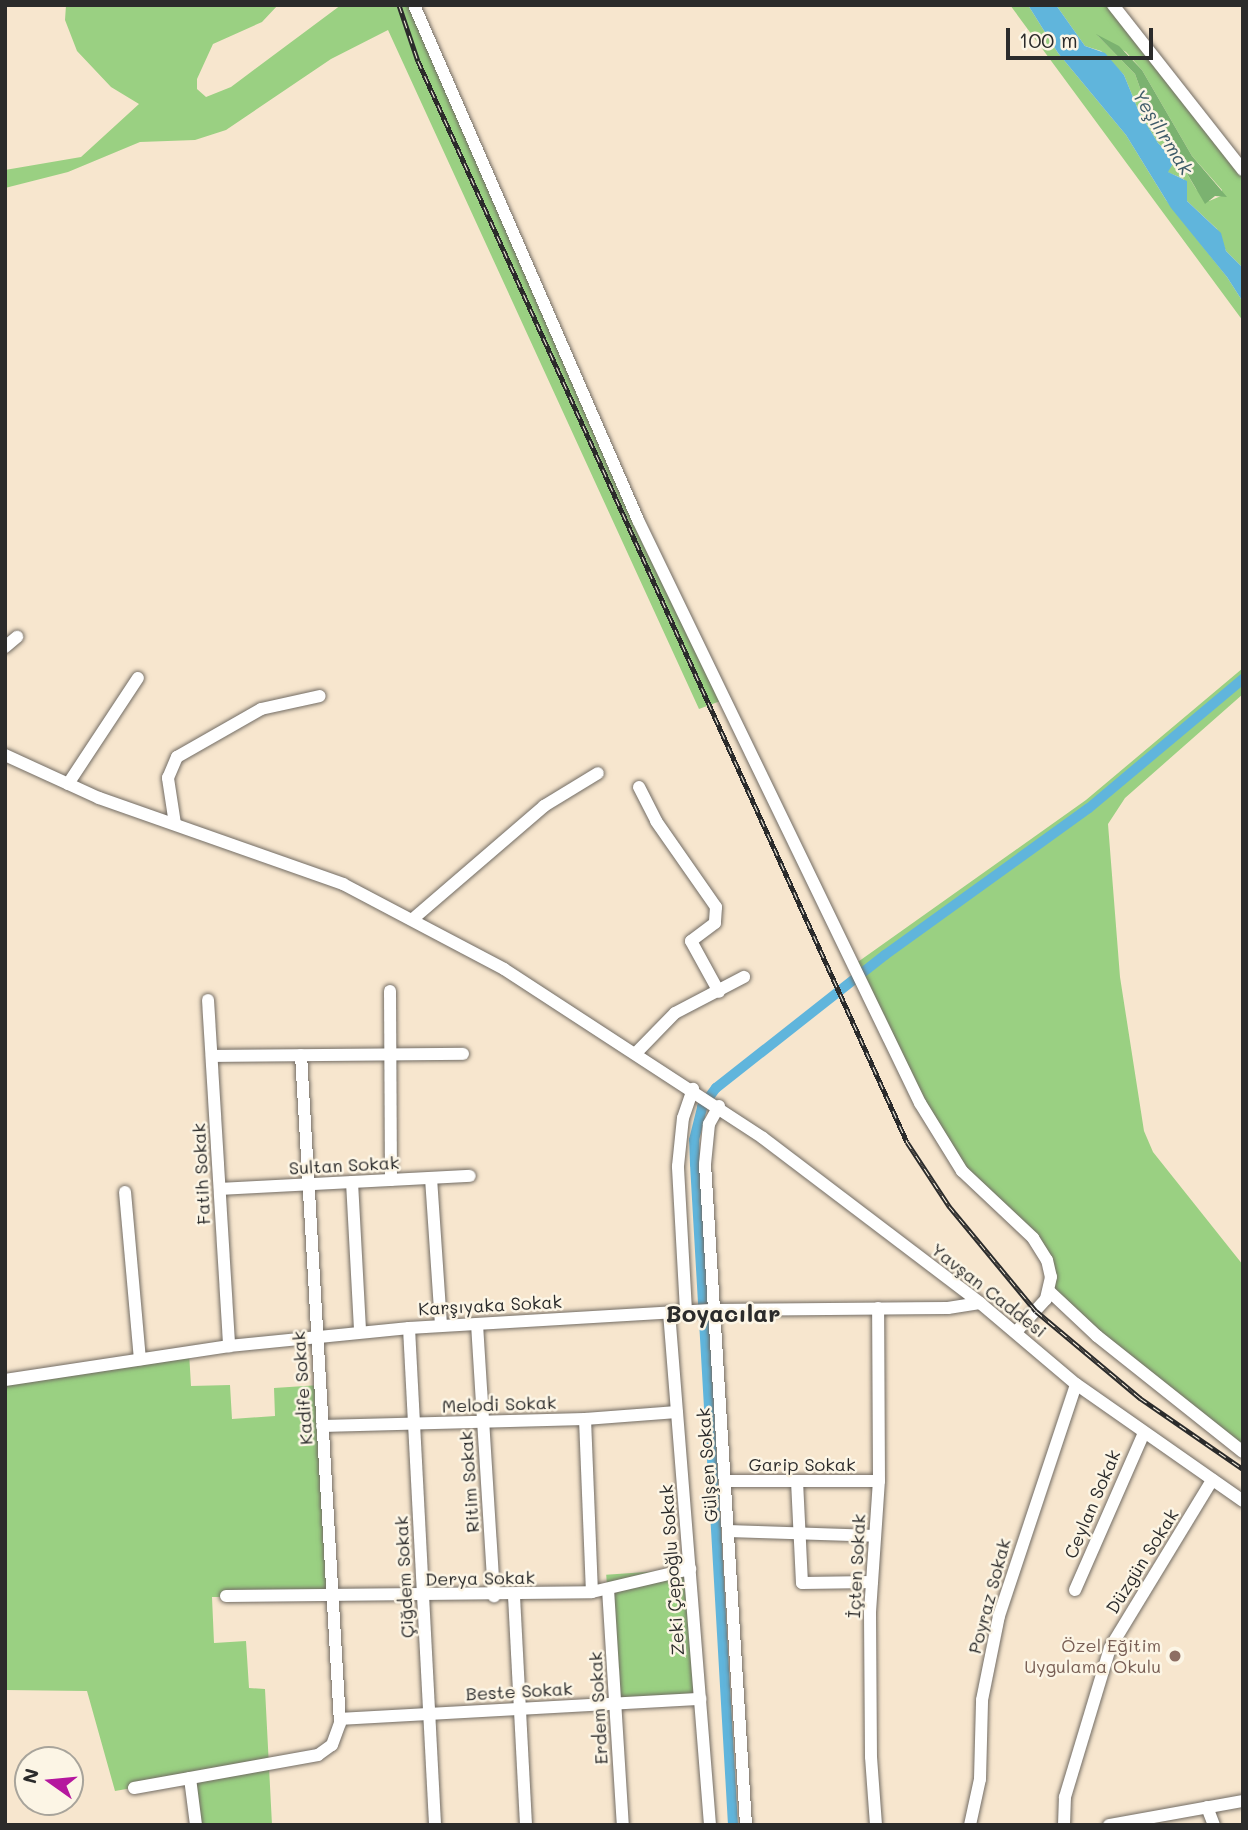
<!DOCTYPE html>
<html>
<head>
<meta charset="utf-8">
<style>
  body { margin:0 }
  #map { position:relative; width:1248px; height:1830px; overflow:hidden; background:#f7e6ce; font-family:Mali,sans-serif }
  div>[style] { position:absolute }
  .green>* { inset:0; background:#9ad082; transform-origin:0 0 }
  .forest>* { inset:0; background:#7bb270 }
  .water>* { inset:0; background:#60b5dc }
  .canal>* { height:10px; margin:-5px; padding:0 5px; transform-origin:5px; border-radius:5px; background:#60b5dc }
  .roads { filter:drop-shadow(0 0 2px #726c64) drop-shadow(0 0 2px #726c64) }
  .minor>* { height:12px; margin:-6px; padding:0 6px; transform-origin:6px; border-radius:6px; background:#fff }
  .rail>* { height:5px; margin-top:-2.5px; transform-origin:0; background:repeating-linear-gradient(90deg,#fcf5e5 0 8px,#2b2b2b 0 16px); box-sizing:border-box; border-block:2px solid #2b2b2b }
  .dots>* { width:19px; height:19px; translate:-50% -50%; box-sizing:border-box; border:4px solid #fcf5e5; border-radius:50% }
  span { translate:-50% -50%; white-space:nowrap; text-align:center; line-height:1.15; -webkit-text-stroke:5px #fcf5e5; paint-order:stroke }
  .street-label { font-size:18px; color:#2b2b2b }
  .education-label { font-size:18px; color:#785e54 }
  .right { translate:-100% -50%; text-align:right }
  .water-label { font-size:19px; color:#3e5b69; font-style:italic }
  .district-label { font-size:24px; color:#2b2b2b; font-weight:700 }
  .frame { position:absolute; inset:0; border:7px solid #2b2b2b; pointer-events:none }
  .north { position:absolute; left:14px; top:1746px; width:70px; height:70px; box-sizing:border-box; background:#fcf5e5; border:2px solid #a8a49b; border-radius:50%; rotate:285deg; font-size:19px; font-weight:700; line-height:28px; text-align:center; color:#2b2b2b }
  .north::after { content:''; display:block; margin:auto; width:24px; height:32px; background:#b5179e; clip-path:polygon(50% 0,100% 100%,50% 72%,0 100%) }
  .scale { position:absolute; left:1006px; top:28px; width:147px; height:32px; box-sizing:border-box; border:4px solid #2b2b2b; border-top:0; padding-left:9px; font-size:21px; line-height:24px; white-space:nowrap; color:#2b2b2b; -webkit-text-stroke:5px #fcf5e5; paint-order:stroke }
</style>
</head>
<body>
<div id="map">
  <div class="green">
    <div style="clip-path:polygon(66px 5px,278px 5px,262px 22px,213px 44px,197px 79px,197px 89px,206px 97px,231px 87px,341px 5px,414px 5px,723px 700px,699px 709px,388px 30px,331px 59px,226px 130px,195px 140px,140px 142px,68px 172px,5px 188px,5px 170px,81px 157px,139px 104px,111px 87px,77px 51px,65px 20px)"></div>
    <div style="clip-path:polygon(1010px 5px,1028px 5px,1058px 53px,1126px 135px,1166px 200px,1227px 277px,1243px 302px,1243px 321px)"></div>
    <div style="clip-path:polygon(evenodd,1056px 5px,1113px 5px,1243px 170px,1243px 268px,1226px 251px,1217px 229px,1187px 201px,1184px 179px,1167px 172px,1175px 160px,1158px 143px,1139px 112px,1124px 75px,1101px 51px,1085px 46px,1056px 5px,1097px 35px,1126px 52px,1142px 70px,1192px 156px,1222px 190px,1221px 196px,1209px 201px,1196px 189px,1145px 102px,1135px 74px,1097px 35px)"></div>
    <div style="clip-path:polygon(1243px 668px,1243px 694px,1125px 798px,1108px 824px,1120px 977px,1144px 1131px,1153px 1152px,1243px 1265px,1243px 1452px,1049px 1291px,1047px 1260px,962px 1171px,855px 964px,1086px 800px)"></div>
    <div style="clip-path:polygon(189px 1352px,191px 1386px,230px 1385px,232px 1419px,275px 1416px,274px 1388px,320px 1385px,332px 1596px,212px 1597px,214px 1643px,246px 1641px,249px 1688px,265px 1689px,272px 1825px,196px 1825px,190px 1778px,115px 1791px,87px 1691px,5px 1690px,5px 1380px)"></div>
    <div style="left:690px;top:1569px;width:130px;height:84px;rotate:86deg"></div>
  </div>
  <div class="forest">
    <div style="clip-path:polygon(1096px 34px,1119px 46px,1142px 70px,1192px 156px,1227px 197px,1215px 196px,1205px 204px,1145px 102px,1135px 74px)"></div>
  </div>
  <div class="water">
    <div style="clip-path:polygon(1028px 5px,1056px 5px,1085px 46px,1105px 53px,1124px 75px,1139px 112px,1158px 143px,1175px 160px,1168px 172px,1187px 181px,1187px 201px,1221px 233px,1226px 251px,1243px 268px,1243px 302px,1227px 277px,1171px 208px,1126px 135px,1058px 53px)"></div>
  </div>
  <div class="canal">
    <div style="left:733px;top:1825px;width:662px;rotate:-93.29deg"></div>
    <div style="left:695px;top:1164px;width:24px;rotate:-92deg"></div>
    <div style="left:694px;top:1140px;width:34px;rotate:-76deg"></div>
    <div style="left:702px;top:1107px;width:24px;rotate:-54deg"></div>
    <div style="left:716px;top:1088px;width:215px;rotate:-38.2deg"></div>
    <div style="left:885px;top:955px;width:251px;rotate:-35.8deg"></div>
    <div style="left:1089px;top:808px;width:201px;rotate:-40deg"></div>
  </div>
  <div class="roads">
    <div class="minor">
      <div style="left:414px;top:5px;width:562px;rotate:66.49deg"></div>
      <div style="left:638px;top:520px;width:648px;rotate:64.19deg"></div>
      <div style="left:920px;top:1103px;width:80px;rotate:58.3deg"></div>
      <div style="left:962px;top:1171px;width:98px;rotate:43.3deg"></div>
      <div style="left:1033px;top:1238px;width:26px;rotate:58deg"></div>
      <div style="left:1047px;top:1260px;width:17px;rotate:77deg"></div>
      <div style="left:1051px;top:1277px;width:23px;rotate:103deg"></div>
      <div style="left:1046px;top:1299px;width:45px;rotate:132.3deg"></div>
      <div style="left:1113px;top:5px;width:210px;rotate:51.8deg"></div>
      <div style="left:5px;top:647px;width:16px;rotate:-40deg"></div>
      <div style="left:5px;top:755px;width:103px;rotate:24.6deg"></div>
      <div style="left:99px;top:798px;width:259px;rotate:19.4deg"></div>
      <div style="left:343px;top:884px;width:182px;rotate:27.8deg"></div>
      <div style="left:504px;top:969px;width:309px;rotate:33.1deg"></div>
      <div style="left:763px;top:1138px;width:273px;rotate:37.2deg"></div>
      <div style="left:980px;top:1303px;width:126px;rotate:40.2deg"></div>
      <div style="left:1076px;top:1384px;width:204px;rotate:35deg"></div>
      <div style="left:68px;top:784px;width:127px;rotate:-56.6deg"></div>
      <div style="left:639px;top:787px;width:38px;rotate:63deg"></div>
      <div style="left:656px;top:821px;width:105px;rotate:55.1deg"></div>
      <div style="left:716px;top:907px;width:16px;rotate:94deg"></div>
      <div style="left:715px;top:923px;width:30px;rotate:143deg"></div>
      <div style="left:691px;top:941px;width:58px;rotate:61.2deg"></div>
      <div style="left:175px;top:824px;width:47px;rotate:-98.7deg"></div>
      <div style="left:168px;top:778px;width:23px;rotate:-67deg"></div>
      <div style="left:177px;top:757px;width:97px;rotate:-29.7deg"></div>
      <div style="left:261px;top:709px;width:60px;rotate:-12.4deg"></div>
      <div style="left:414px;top:918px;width:172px;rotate:-40.7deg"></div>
      <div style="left:544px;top:806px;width:63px;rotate:-31.4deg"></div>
      <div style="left:390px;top:991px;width:189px;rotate:89.7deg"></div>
      <div style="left:208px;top:1000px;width:347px;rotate:86.5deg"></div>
      <div style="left:636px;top:1053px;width:56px;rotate:-45.7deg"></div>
      <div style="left:675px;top:1013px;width:78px;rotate:-27.6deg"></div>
      <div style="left:212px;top:1056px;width:251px;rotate:-0.5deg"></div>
      <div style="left:719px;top:1106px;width:21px;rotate:119deg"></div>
      <div style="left:709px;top:1124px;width:40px;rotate:95.7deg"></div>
      <div style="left:705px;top:1164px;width:662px;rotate:86.45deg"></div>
      <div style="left:431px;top:1178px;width:148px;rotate:86.1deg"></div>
      <div style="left:352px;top:1182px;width:150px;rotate:86.9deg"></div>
      <div style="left:220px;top:1189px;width:250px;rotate:-3deg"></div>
      <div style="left:125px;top:1192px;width:168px;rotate:84.9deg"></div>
      <div style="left:1049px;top:1291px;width:66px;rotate:43.2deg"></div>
      <div style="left:1097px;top:1336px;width:186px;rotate:38.5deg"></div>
      <div style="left:686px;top:1311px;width:145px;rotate:-93.2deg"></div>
      <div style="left:678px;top:1166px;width:48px;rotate:-84.1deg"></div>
      <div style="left:683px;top:1118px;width:31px;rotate:-71deg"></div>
      <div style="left:669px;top:1312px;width:515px;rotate:85.43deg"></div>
      <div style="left:477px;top:1324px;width:273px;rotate:86.4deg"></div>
      <div style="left:409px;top:1328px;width:498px;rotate:87deg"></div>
      <div style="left:5px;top:1380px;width:227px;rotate:-8.6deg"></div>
      <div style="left:229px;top:1346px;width:181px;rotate:-5.7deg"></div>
      <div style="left:409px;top:1328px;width:306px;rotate:-3.4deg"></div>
      <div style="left:714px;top:1310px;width:234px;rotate:-0.5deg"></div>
      <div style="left:948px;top:1308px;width:32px;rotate:-9deg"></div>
      <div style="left:585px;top:1419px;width:173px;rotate:87.7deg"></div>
      <div style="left:322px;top:1426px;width:263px;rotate:-1.5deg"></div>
      <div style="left:585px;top:1419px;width:92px;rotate:-4.4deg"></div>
      <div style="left:725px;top:1481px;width:154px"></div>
      <div style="left:797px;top:1481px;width:102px;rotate:87.2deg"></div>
      <div style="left:802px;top:1583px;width:70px;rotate:-0.8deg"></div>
      <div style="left:728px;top:1531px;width:147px;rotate:1.9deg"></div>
      <div style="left:608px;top:1589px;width:236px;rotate:86.4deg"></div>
      <div style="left:1075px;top:1590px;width:171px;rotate:-66.3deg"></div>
      <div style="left:226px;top:1596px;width:366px;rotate:-0.6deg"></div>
      <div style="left:592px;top:1592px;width:101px;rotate:-13.2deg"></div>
      <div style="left:514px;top:1596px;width:229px;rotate:87deg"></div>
      <div style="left:340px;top:1719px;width:361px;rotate:-3.2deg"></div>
      <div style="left:134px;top:1788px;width:57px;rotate:-10.1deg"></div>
      <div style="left:1207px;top:1807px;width:19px;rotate:69deg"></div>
      <div style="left:196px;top:1825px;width:47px;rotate:-97.3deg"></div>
      <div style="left:190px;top:1778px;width:130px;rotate:-10.2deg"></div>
      <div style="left:318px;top:1755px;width:17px;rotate:-36deg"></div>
      <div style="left:332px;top:1745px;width:23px;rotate:-70deg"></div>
      <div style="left:340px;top:1723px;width:669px;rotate:-93.34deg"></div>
      <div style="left:876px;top:1825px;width:68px;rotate:-94.2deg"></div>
      <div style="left:871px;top:1757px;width:145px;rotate:-90.4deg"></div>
      <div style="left:870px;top:1612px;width:131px;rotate:-86.1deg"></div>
      <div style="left:879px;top:1481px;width:173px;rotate:-90.3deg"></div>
      <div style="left:970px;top:1825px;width:47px;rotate:-77.7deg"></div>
      <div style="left:980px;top:1779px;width:79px;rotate:-88.5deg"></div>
      <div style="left:982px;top:1700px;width:86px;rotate:-78.6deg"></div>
      <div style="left:999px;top:1616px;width:244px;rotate:-71.6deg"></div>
      <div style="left:1064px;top:1825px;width:28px;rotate:-88deg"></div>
      <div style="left:1065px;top:1797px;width:156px;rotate:-73.2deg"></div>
      <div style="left:1110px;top:1648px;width:197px;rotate:-58.7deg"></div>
      <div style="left:1109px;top:1825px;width:136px;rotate:-10.2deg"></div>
    </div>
  </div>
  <div class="rail">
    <div style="left:399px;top:5px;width:59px;rotate:71.3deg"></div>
    <div style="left:418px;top:61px;width:1186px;rotate:65.66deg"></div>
    <div style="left:907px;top:1142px;width:77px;rotate:56.7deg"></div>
    <div style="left:949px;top:1206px;width:136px;rotate:50.4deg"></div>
    <div style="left:1036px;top:1311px;width:136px;rotate:39.9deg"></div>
    <div style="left:1140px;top:1398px;width:125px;rotate:34.6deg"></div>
  </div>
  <div class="dots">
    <div style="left:1175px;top:1656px;background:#8d6e63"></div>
  </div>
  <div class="street-label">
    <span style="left:344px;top:1165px;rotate:-3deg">Sultan Sokak</span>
    <span style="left:201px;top:1174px;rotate:-93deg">Fatih Sokak</span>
    <span style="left:989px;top:1290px;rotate:38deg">Yavşan Caddesi</span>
    <span style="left:490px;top:1305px;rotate:-3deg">Karşıyaka Sokak</span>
    <span style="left:302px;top:1388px;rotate:-94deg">Kadife Sokak</span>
    <span style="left:499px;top:1404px;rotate:-2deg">Melodi Sokak</span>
    <span style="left:802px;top:1464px">Garip Sokak</span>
    <span style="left:707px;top:1465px;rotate:-94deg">Gülşen Sokak</span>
    <span style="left:469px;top:1482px;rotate:-94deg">Ritim Sokak</span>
    <span style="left:1092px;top:1504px;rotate:-67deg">Ceylan Sokak</span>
    <span style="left:1142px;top:1561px;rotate:-58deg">Düzgün Sokak</span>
    <span style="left:856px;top:1566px;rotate:-87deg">İçten Sokak</span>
    <span style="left:672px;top:1570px;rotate:-94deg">Zeki Çepoğlu Sokak</span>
    <span style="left:404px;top:1577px;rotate:-93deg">Çiğdem Sokak</span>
    <span style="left:480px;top:1578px;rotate:-1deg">Derya Sokak</span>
    <span style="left:989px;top:1596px;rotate:-75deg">Poyraz Sokak</span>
    <span style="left:519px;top:1691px;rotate:-3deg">Beste Sokak</span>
    <span style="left:598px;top:1708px;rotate:-93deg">Erdem Sokak</span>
  </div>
  <div class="education-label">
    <span class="right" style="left:1161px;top:1656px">Özel Eğitim<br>Uygulama Okulu</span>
  </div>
  <div class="water-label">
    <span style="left:1163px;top:132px;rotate:58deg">Yeşilırmak</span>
  </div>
  <div class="district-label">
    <span style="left:723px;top:1313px">Boyacılar</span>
  </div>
  <div class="frame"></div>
  <div class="north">N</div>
  <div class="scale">100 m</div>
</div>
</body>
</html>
